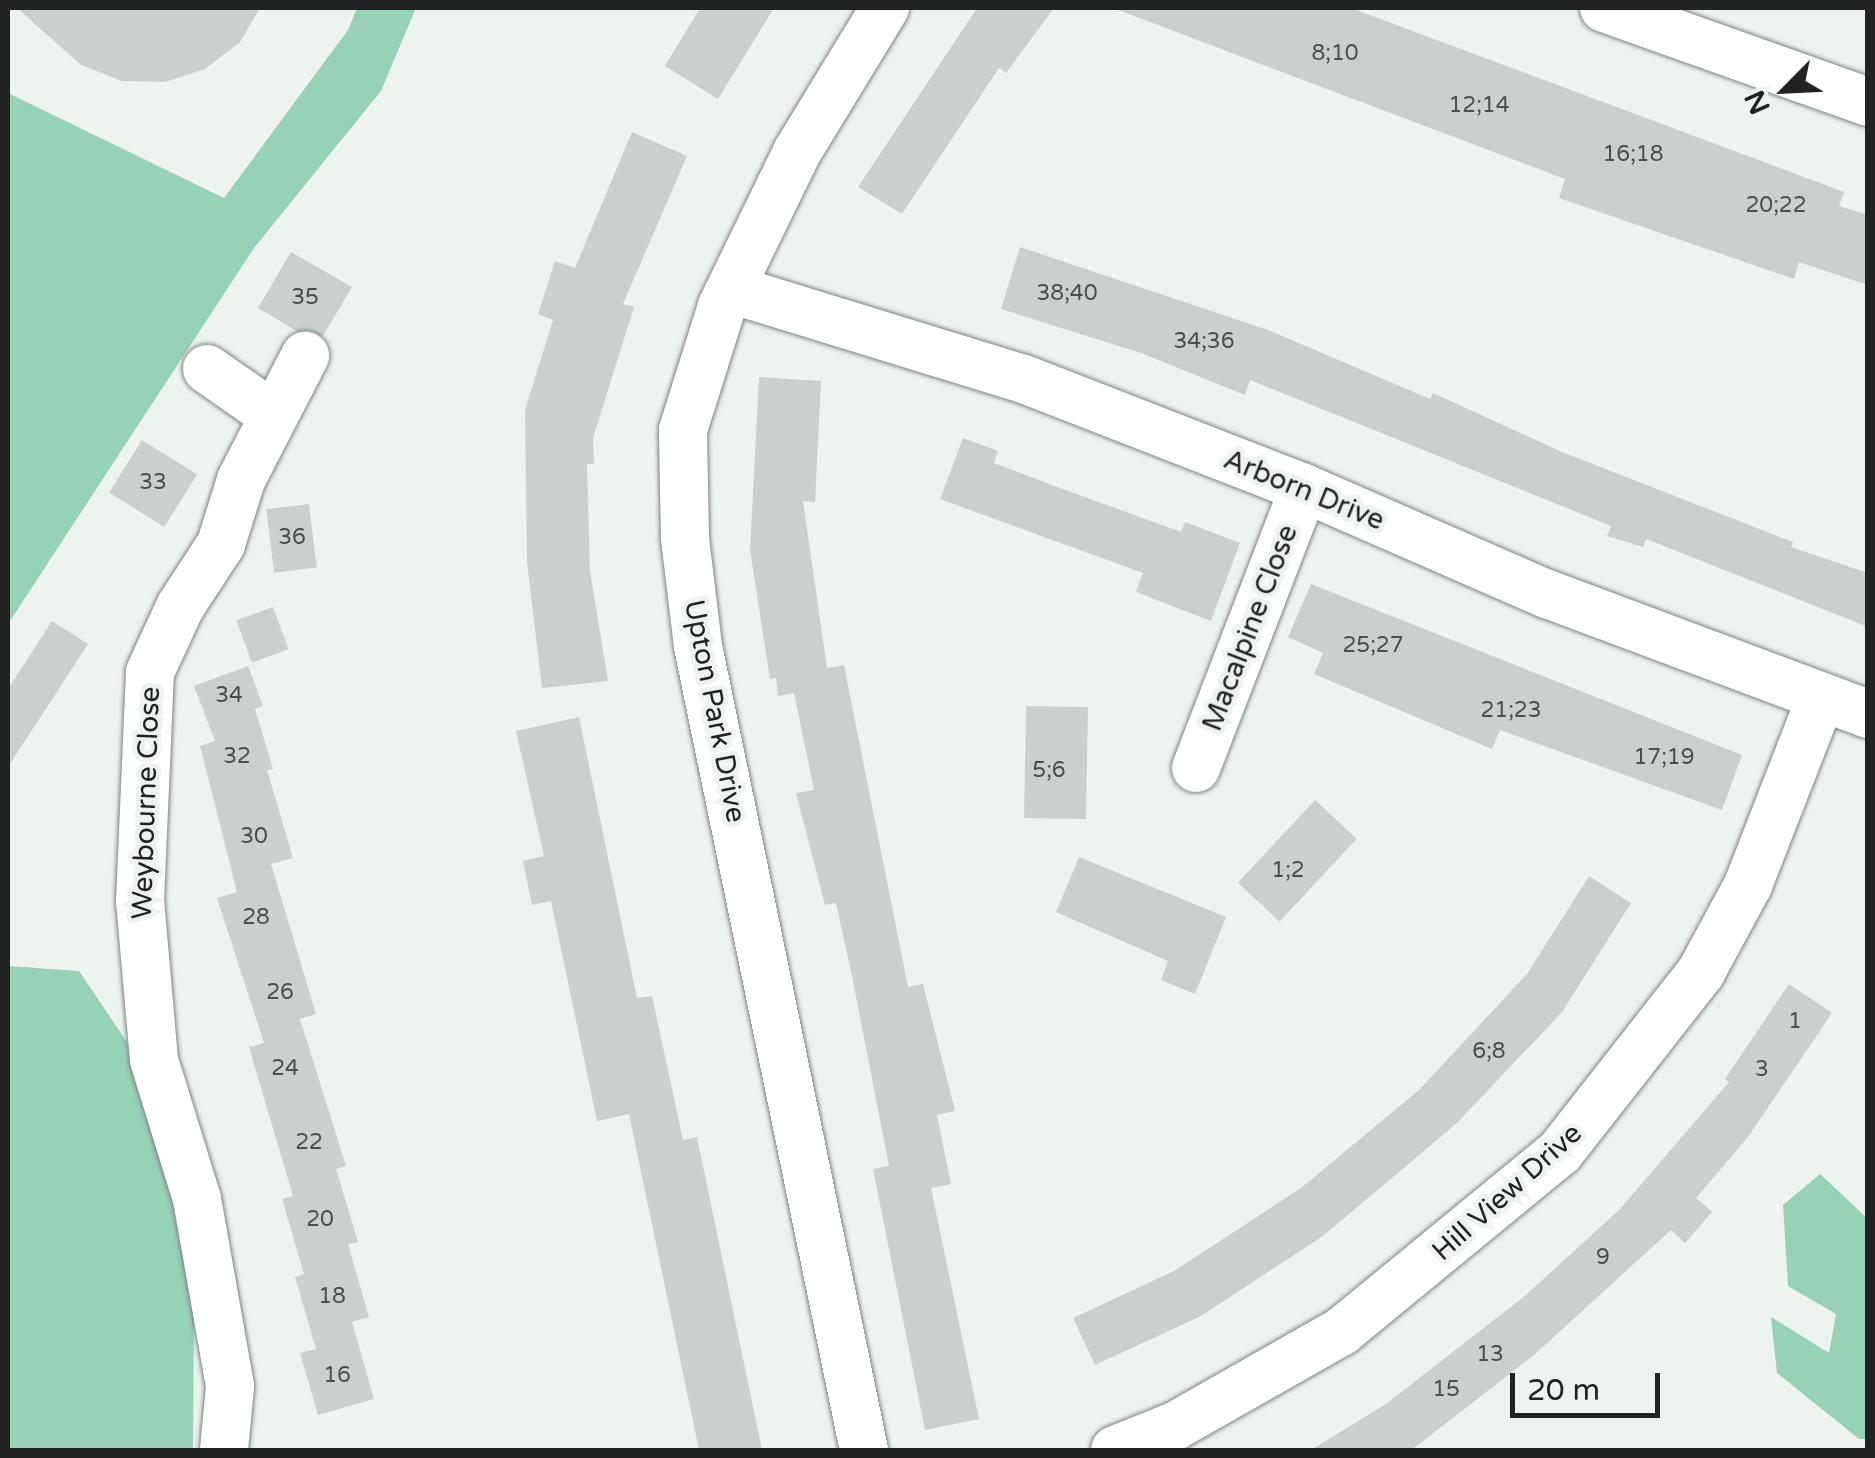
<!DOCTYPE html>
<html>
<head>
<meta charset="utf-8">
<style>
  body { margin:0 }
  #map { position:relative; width:1875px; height:1458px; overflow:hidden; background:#edf4f0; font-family:"Varela Round",sans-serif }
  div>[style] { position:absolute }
  .green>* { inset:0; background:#98d2b5 }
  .building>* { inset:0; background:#c9d1cd; transform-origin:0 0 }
  .roads { filter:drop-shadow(0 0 2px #7e8481) drop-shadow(0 0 2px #7e8481) }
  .minor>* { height:48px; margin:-24px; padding:0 24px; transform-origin:24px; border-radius:24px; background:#fff }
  span { translate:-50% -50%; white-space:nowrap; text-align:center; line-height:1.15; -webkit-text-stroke:10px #edf4f0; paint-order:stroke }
  .number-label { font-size:22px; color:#4a4e4c }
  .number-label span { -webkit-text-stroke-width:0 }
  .street-label { font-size:28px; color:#202321 }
  .frame { position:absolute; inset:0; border:10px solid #202321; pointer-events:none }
  .north { position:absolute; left:1735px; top:40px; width:100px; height:100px; -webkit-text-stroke:8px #edf4f0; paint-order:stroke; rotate:246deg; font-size:28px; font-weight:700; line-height:40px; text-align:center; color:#202321 }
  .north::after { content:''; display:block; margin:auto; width:35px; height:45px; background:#202321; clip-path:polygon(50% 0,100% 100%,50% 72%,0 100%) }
  .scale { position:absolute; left:1510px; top:1373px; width:150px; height:45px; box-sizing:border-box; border:5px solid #202321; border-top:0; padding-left:12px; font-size:30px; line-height:35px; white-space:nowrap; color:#202321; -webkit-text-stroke:8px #edf4f0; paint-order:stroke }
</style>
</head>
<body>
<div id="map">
  <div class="green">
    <div style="clip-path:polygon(357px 8px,416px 8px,381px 91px,254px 248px,8px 624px,8px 93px,224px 198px,348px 30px)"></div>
    <div style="clip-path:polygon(8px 966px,79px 971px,127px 1042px,172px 1201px,194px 1312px,193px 1450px,8px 1450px)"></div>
    <div style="clip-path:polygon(1820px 1174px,1867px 1218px,1867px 1439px,1859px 1439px,1777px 1373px,1771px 1317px,1829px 1353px,1836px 1314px,1788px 1286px,1783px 1205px)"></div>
  </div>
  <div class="building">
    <div style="clip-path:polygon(17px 8px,260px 8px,240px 42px,205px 69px,165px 82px,122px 81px,81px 65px)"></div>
    <div style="clip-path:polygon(700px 8px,774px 8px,718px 99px,665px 66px)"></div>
    <div style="clip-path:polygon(977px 8px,1054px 8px,1006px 73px,999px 68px,902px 214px,858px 187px)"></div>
    <div style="clip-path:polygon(1113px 8px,1351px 8px,1844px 192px,1839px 206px,1868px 215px,1868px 285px,1799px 262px,1794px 279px,1559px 198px,1565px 179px)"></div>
    <div style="clip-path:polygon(632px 132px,687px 156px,623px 304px,634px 307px,593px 438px,594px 464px,587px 464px,590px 571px,608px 681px,542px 688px,527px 562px,525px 410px,553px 320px,538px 314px,555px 261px,575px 268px)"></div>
    <div style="clip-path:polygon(1020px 247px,1268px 330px,1430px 399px,1433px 393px,1562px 452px,1793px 542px,1791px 547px,1868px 573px,1868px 627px,1646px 539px,1643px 547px,1607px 536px,1611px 526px,1250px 380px,1245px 395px,1141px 353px,1001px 309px)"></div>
    <div style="clip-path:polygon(291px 252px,352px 287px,323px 336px,297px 331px,258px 308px)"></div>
    <div style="clip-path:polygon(759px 377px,821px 381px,815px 502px,803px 501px,827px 668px,844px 665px,908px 987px,923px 984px,955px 1111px,937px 1115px,951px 1184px,931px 1188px,979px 1419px,925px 1430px,873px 1169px,889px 1166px,852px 976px,836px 903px,825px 905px,796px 793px,814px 790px,794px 693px,778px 696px,776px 678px,770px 679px,750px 550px)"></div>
    <div style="clip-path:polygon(963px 438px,998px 451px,994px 463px,1060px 488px,1181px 532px,1185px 522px,1240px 543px,1211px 621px,1136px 592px,1143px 573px,940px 499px)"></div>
    <div style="left:142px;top:440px;width:65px;height:62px;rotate:32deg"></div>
    <div style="left:309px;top:504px;width:64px;height:43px;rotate:83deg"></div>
    <div style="clip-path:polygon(1311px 584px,1742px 755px,1722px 810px,1500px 730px,1492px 749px,1314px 674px,1323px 653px,1288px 637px)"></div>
    <div style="left:273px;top:607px;width:45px;height:39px;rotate:70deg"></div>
    <div style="clip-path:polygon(52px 621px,88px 644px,8px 767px,8px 689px)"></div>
    <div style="clip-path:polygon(248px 666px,263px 706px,255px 709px,273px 769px,267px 770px,293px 858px,271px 864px,316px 1014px,300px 1019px,346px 1166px,336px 1169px,358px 1242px,348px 1244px,369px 1317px,352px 1322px,374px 1399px,318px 1415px,300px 1353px,316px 1349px,295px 1277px,304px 1274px,282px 1199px,293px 1196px,249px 1047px,264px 1043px,217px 898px,237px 892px,200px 746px,215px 741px,194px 686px)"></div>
    <div style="left:1026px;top:706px;width:62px;height:112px;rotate:1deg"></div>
    <div style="clip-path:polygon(579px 717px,637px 998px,652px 996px,683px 1140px,697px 1137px,762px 1450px,699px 1450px,629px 1114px,597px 1121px,551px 901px,532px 905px,523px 861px,544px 856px,516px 731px)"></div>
    <div style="left:1315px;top:800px;width:57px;height:113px;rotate:43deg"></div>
    <div style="clip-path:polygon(1079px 857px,1226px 917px,1195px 994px,1161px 980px,1168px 961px,1056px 912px)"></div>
    <div style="clip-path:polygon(1589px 876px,1631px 903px,1562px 1012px,1457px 1123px,1323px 1236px,1201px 1316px,1095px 1365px,1073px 1318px,1174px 1271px,1301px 1188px,1420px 1089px,1527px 974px)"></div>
    <div style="clip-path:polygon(1789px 984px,1832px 1013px,1748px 1137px,1696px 1198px,1712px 1212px,1685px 1243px,1671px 1230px,1534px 1355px,1414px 1448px,1311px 1450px,1386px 1404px,1526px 1295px,1620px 1209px,1729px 1082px,1725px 1079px)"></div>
  </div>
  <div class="roads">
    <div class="minor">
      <div style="left:1604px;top:8px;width:280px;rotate:19.6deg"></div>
      <div style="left:731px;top:289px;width:307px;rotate:17.1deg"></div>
      <div style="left:1024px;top:379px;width:300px;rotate:21.3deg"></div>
      <div style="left:1304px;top:488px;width:265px;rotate:23.6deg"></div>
      <div style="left:1547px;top:594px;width:343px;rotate:20.5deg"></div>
      <div style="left:207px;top:369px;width:80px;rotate:34.9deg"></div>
      <div style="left:1196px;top:768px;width:300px;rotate:-68.9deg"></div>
      <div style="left:224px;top:1450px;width:64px;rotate:-84.6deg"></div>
      <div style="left:230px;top:1386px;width:190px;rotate:-100deg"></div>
      <div style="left:197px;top:1199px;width:145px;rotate:-107.2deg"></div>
      <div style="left:154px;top:1060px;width:160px;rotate:-95deg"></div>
      <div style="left:140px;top:901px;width:229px;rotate:-87.5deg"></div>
      <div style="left:150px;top:672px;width:72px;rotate:-65.2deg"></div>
      <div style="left:180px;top:607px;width:75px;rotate:-56.9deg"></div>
      <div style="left:221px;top:544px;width:67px;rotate:-72.6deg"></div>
      <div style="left:241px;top:480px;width:140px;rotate:-62.7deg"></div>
      <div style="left:864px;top:1450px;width:821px;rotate:-101.67deg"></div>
      <div style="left:698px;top:646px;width:109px;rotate:-96.9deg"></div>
      <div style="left:685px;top:538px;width:108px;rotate:-91.1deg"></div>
      <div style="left:683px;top:430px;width:130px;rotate:-72.5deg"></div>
      <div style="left:722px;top:306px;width:171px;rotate:-64deg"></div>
      <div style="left:797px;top:152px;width:169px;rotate:-58.6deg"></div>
      <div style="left:1115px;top:1450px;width:65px;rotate:-21.8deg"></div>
      <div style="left:1175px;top:1426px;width:192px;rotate:-29.6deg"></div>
      <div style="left:1342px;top:1331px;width:282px;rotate:-39.4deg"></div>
      <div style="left:1560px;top:1152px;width:229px;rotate:-51.9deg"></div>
      <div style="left:1701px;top:972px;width:99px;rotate:-61.6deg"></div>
      <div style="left:1748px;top:885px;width:199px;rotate:-68.7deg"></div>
    </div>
  </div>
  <div class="number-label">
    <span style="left:1335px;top:54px">8;10</span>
    <span style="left:1479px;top:106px">12;14</span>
    <span style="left:1633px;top:155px">16;18</span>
    <span style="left:1776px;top:206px">20;22</span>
    <span style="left:1067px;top:294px">38;40</span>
    <span style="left:305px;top:298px">35</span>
    <span style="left:1204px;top:342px">34;36</span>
    <span style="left:153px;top:483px">33</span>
    <span style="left:292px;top:538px">36</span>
    <span style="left:1373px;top:646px">25;27</span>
    <span style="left:229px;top:696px">34</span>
    <span style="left:1511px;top:711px">21;23</span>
    <span style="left:237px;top:757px">32</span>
    <span style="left:1664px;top:758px">17;19</span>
    <span style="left:1049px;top:771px">5;6</span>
    <span style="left:254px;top:837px">30</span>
    <span style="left:1288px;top:871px">1;2</span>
    <span style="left:256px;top:918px">28</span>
    <span style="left:280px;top:993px">26</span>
    <span style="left:1795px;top:1022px">1</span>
    <span style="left:1489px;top:1052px">6;8</span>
    <span style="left:285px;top:1069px">24</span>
    <span style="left:1762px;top:1070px">3</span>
    <span style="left:309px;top:1143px">22</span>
    <span style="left:320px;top:1220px">20</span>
    <span style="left:1603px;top:1258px">9</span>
    <span style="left:332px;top:1297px">18</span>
    <span style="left:1490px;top:1355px">13</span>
    <span style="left:337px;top:1376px">16</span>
    <span style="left:1446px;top:1390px">15</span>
  </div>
  <div class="street-label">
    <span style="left:1304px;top:490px;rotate:22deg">Arborn Drive</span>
    <span style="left:1250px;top:628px;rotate:-69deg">Macalpine Close</span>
    <span style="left:715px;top:711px;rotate:79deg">Upton Park Drive</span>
    <span style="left:146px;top:803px;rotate:-88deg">Weybourne Close</span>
    <span style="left:1507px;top:1192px;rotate:-42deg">Hill View Drive</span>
  </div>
  <div class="frame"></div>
  <div class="north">N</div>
  <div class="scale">20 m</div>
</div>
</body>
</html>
